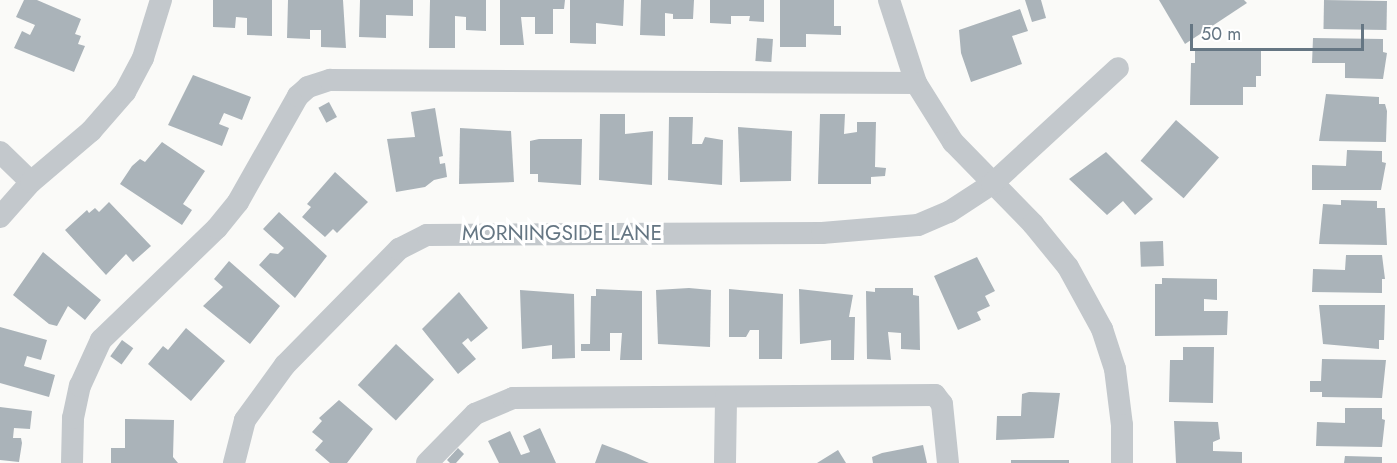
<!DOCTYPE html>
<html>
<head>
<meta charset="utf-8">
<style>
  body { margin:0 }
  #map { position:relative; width:1397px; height:463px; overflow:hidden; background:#fafaf8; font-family:Jost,sans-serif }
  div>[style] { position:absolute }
  .building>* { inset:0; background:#aab3b9; transform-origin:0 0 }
  .minor>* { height:22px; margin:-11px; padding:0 11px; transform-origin:11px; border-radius:11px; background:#c3c8cc }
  span { translate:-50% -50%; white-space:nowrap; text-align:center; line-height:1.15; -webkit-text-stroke:6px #fff; paint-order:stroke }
  .street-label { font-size:21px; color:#657683 }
  .scale { position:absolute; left:1190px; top:24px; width:174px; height:27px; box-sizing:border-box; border:3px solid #657683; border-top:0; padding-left:8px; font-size:18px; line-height:21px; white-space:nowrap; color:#657683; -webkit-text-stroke:4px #fff; paint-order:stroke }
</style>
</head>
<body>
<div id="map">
  <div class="building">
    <div style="clip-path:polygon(24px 0,37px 0,81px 19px,75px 34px,81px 36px,78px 44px,85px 46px,74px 72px,14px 48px,22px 31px,30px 35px,35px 25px,16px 17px)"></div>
    <div style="clip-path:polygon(213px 0,272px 0,272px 36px,247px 35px,247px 18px,236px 17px,235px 28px,213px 27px)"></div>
    <div style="clip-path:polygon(288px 0,343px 0,346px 48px,321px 47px,321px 30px,310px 30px,310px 39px,287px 38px)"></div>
    <div style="clip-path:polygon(360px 0,413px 0,413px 16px,386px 15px,386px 38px,359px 37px)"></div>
    <div style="clip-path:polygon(430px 0,486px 0,486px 31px,466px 30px,466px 17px,455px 16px,455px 48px,429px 48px)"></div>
    <div style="clip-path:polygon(500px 0,565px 0,564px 9px,553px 9px,553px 34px,535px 34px,535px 17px,521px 17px,524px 45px,500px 45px)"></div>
    <div style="clip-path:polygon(570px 0,624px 0,623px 26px,596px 23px,596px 44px,570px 43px)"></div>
    <div style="clip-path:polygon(641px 0,694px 0,693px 19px,673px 19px,673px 14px,665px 13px,665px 36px,640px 35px)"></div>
    <div style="clip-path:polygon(710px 0,764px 0,764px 22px,749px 21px,750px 16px,731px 16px,731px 24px,710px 23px)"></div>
    <div style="clip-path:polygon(780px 0,834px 0,834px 26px,841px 26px,841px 35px,806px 34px,806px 47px,780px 47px)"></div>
    <div style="clip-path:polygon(1025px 0,1041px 0,1046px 18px,1032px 22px)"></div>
    <div style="clip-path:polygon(1159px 0,1244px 0,1247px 3px,1185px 44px)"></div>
    <div style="left:1324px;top:0;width:63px;height:29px;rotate:1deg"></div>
    <div style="clip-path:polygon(1020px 9px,1028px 31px,1012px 36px,1022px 64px,971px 82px,961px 53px,959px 30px)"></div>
    <div style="left:757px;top:38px;width:16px;height:23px;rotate:4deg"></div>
    <div style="clip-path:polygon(1313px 38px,1383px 39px,1383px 52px,1387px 53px,1383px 79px,1345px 78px,1345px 63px,1312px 63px)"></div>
    <div style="clip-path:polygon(1195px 51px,1261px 51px,1261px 76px,1256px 76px,1256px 87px,1243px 87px,1243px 105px,1190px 105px,1191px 63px,1195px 63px)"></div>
    <div style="clip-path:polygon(193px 75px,251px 97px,242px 120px,224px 113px,219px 124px,229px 128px,222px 146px,168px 125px)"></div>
    <div style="clip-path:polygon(1326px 94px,1379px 97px,1379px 104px,1385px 104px,1387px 111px,1386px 142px,1319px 141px)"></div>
    <div style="left:329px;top:102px;width:17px;height:12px;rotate:62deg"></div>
    <div style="clip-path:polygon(435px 108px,443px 156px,439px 157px,440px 164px,445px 163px,447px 177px,434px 180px,425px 187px,396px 192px,387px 139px,415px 137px,411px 112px)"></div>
    <div style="clip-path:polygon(600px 114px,625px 114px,625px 134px,653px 131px,652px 185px,599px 180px)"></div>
    <div style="clip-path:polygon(820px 114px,845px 114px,844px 134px,857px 132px,857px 122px,876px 122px,875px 167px,886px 168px,885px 176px,871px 177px,871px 184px,818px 184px)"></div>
    <div style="clip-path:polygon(669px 117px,693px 117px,692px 144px,702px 144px,705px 137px,723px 140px,722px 185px,668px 180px)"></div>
    <div style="left:1176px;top:120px;width:57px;height:54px;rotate:41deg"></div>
    <div style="clip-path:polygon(738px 127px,792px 131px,791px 181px,740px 182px)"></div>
    <div style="clip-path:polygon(460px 128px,511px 131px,514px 182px,459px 184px)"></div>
    <div style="clip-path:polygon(539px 139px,582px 139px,581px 185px,538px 182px,538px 174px,530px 174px,530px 141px)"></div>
    <div style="clip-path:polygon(162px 142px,205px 171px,183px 204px,192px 210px,182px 225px,120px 184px,132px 166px,140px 159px,145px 162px)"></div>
    <div style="clip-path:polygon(1347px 150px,1382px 151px,1382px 162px,1386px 163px,1381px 190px,1312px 190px,1312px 165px,1346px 166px)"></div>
    <div style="clip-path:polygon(1106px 152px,1153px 199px,1135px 215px,1123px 201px,1107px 215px,1069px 179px)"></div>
    <div style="clip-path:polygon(335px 172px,368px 202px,337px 233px,333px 229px,325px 237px,302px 217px,311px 207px,307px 204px)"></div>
    <div style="clip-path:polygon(1341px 200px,1377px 201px,1377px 208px,1385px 208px,1387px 245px,1319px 244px,1323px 204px,1341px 205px)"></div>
    <div style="clip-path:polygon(109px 202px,151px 246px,133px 262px,126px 254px,106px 275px,65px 230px,87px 210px,89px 213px,95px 208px,99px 212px)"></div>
    <div style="clip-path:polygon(279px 212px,327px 256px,295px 298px,259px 265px,270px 253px,278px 254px,284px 248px,263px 229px)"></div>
    <div style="left:1163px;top:241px;width:25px;height:23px;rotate:88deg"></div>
    <div style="clip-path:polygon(43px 252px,101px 300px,85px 320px,68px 306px,57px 326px,49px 324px,13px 295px)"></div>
    <div style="clip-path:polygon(1346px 255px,1382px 255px,1385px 279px,1382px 279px,1382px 293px,1312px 292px,1313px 269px,1345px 270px)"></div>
    <div style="clip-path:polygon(977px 257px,995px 291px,985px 296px,990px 306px,977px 312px,981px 320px,958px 330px,934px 276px)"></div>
    <div style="clip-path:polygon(229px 261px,280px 306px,250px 344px,203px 306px,223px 287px,214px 279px)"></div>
    <div style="clip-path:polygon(1162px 278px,1217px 279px,1217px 300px,1204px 299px,1204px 311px,1228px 311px,1227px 335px,1155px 336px,1155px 284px,1162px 284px)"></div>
    <div style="clip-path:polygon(689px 288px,711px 290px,710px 347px,658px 344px,656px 290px)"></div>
    <div style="clip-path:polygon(875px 288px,913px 288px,913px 295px,919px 296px,920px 350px,901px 349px,901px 333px,888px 332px,891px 360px,867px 359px,866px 291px,875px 292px)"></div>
    <div style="clip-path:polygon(596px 289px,642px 291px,642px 360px,620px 360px,622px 333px,610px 333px,610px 351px,581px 351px,581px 344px,590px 344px,591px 296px,596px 296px)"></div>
    <div style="clip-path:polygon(729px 289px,783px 294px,782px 359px,759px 359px,759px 330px,750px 330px,746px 337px,729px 337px)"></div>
    <div style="clip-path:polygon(799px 289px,853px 295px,849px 317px,855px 317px,854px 360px,831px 360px,831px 340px,800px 344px)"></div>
    <div style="clip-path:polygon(520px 290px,574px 294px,575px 358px,552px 359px,552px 345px,522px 349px)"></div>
    <div style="clip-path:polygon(459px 292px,488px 328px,471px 342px,468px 338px,462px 343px,476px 359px,458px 374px,422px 329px)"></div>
    <div style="clip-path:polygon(1319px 305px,1385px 305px,1384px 340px,1379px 340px,1379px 349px,1323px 344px)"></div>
    <div style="clip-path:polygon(0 327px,47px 340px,41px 360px,27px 356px,24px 366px,55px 375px,49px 397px,0 383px)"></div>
    <div style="clip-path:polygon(186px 328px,225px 361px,191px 401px,148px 364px,163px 346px,168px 350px)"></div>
    <div style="left:122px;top:340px;width:14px;height:20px;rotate:36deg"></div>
    <div style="left:396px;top:344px;width:52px;height:56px;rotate:43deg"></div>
    <div style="clip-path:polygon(1183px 347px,1214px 347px,1213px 403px,1169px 402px,1170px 360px,1183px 360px)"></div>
    <div style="clip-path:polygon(1322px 359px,1386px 360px,1382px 398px,1322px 397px,1322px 392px,1310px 392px,1310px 381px,1321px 381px)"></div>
    <div style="clip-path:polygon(1029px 392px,1060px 393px,1054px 438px,996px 440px,997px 416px,1021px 416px,1022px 394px)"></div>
    <div style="clip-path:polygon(339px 400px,373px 429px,347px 463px,330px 463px,315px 450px,323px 441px,312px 432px,322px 421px,319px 418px)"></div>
    <div style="clip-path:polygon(0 407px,32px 411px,30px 429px,14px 428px,13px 438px,21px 438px,22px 443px,19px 462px,0 460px)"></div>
    <div style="clip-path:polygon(1345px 408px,1382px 408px,1382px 419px,1385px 420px,1382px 447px,1316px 446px,1317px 422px,1345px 423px)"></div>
    <div style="clip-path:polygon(125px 419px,174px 420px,173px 457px,178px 463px,111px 463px,111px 448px,125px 448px)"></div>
    <div style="clip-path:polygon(1174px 421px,1218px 422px,1220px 439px,1213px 442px,1213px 451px,1242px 452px,1242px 463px,1176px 463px)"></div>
    <div style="clip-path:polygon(540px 428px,556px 463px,499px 463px,488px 441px,510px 431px,521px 455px,530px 452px,523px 436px)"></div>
    <div style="clip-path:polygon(602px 444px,626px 453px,649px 463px,595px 463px)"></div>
    <div style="clip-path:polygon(923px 445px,927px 463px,873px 463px,872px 457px,882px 453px)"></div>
    <div style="clip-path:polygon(458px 448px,464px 454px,456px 463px,450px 463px,447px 460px)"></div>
    <div style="clip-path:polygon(838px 450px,846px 463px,817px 463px)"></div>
    <div style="clip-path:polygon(1345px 456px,1382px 457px,1382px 463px,1344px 463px)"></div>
    <div style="left:1011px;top:460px;width:58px;height:3px"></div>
  </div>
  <div class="minor">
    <div style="left:889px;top:0;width:87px;rotate:72deg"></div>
    <div style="left:916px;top:83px;width:70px;rotate:57.9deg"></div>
    <div style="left:953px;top:142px;width:115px;rotate:45.7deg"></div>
    <div style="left:1033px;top:224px;width:55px;rotate:50.9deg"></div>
    <div style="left:1068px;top:267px;width:71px;rotate:61.3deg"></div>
    <div style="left:1102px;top:329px;width:42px;rotate:72deg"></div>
    <div style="left:1115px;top:369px;width:56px;rotate:82.9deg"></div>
    <div style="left:1122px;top:425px;width:38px;rotate:90deg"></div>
    <div style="left:0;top:152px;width:43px;rotate:44.1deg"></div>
    <div style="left:0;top:217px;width:47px;rotate:-48.5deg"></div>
    <div style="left:31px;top:182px;width:79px;rotate:-40.4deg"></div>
    <div style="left:91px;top:131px;width:52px;rotate:-48.9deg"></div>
    <div style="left:125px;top:92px;width:38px;rotate:-62deg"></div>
    <div style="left:143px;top:58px;width:61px;rotate:-72.8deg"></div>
    <div style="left:72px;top:463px;width:45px;rotate:-88.7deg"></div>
    <div style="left:73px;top:418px;width:33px;rotate:-78deg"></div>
    <div style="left:80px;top:386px;width:51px;rotate:-65.5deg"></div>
    <div style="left:101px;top:340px;width:161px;rotate:-44deg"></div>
    <div style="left:217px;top:228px;width:33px;rotate:-51deg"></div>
    <div style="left:238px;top:202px;width:122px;rotate:-60.5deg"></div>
    <div style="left:298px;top:96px;width:13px;rotate:-42deg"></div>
    <div style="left:308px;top:87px;width:23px;rotate:-18deg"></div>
    <div style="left:330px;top:80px;width:586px;rotate:0.29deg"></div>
    <div style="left:234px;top:463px;width:44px;rotate:-75.7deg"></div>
    <div style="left:245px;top:420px;width:68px;rotate:-54deg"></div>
    <div style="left:285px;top:365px;width:163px;rotate:-45.5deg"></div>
    <div style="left:399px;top:249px;width:31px;rotate:-27deg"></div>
    <div style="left:427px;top:235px;width:395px;rotate:-0.3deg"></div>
    <div style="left:822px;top:233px;width:96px;rotate:-4.8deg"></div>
    <div style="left:918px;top:225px;width:34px;rotate:-23deg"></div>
    <div style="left:949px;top:212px;width:51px;rotate:-33.1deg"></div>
    <div style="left:992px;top:184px;width:171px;rotate:-42.6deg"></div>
    <div style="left:427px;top:463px;width:69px;rotate:-45.6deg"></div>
    <div style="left:475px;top:414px;width:41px;rotate:-22.8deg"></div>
    <div style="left:513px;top:398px;width:422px;rotate:-0.4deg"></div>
    <div style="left:935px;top:395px;width:11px;rotate:52deg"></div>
    <div style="left:942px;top:404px;width:59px;rotate:84.2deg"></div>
    <div style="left:725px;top:463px;width:66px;rotate:-89.1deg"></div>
  </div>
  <div class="street-label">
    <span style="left:562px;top:233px">MORNINGSIDE LANE</span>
  </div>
  <div class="scale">50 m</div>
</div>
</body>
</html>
